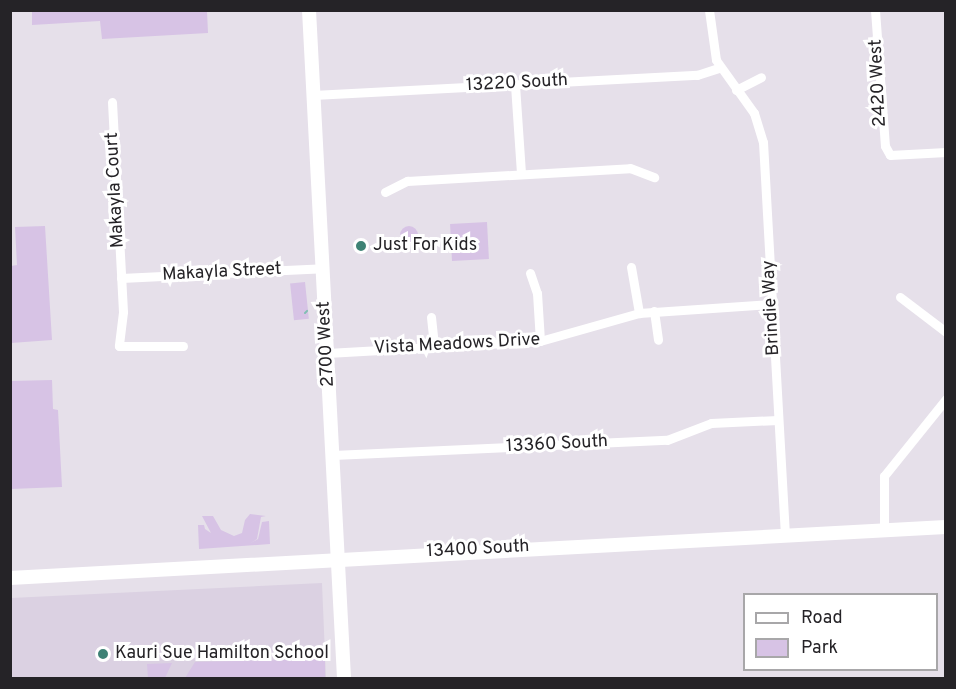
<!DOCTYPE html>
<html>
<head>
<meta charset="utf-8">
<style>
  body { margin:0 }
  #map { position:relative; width:956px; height:689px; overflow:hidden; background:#e6e0ea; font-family:Overpass,sans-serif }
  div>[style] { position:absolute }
  .built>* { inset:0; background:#dbd1e2 }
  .green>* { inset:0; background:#d7c3e5; transform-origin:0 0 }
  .round { border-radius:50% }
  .stream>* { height:2px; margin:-1px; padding:0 1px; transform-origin:1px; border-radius:1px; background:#80bfb2 }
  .street>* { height:9px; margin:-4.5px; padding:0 4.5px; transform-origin:4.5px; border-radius:4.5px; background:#fff }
  .secondary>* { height:14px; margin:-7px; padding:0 7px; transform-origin:7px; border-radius:7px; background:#fff }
  .dots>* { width:16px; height:16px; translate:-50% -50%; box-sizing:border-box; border:3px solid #fff; border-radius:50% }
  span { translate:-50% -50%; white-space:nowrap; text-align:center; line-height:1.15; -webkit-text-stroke:6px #fff; paint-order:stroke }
  .street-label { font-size:18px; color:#252327 }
  .poi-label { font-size:18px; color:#252327 }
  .left { translate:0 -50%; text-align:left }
  .frame { position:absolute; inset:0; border:12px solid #252327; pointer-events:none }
  .legend { position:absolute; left:743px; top:593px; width:195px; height:78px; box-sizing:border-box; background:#fff; border:2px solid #a8a7a9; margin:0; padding:8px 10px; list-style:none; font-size:18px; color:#252327 }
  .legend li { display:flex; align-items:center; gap:12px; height:30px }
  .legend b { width:30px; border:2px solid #a8a7a9 }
</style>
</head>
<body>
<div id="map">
  <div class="built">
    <div style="clip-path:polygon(322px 583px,326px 678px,11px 678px,11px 598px)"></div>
  </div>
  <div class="green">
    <div style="clip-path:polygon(32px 11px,207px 11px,208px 33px,102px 39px,100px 21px,32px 25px)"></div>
    <div style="left:487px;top:222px;width:37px;height:37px;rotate:87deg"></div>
    <div style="clip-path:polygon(45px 226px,52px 340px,11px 343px,11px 266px,17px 265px,15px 227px)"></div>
    <div class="round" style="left:400px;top:226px;width:18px;height:18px"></div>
    <div style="left:305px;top:282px;width:37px;height:15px;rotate:84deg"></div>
    <div style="clip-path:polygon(52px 380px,53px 409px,58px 410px,62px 487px,11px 489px,11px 381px)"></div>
    <div style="clip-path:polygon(250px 514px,266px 516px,261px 517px,257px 539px,249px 544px,258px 539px,262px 522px,269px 521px,270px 544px,199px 549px,198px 525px,204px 525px,205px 529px,211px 533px,202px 516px,213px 516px,221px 530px,234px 536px,242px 533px,245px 520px)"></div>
    <div style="clip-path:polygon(325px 659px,325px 678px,185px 678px,195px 662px)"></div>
    <div style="clip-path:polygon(172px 663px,165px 678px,148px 678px,147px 664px)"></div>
  </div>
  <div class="stream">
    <div style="left:305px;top:313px;width:3px;rotate:-45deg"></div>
  </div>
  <div class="street">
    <div style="left:709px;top:10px;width:50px;rotate:82deg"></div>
    <div style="left:716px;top:60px;width:65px;rotate:54.4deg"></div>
    <div style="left:754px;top:113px;width:30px;rotate:73deg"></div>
    <div style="left:763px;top:142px;width:393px;rotate:86.8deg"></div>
    <div style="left:875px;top:10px;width:136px;rotate:85.8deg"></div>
    <div style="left:885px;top:146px;width:10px;rotate:61deg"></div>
    <div style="left:890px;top:155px;width:56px;rotate:-3.1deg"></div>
    <div style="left:515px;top:85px;width:89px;rotate:86.1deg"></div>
    <div style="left:736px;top:90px;width:28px;rotate:-27deg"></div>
    <div style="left:313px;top:95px;width:385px;rotate:-3deg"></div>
    <div style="left:697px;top:75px;width:23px;rotate:-18deg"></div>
    <div style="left:112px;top:102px;width:210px;rotate:87deg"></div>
    <div style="left:123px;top:312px;width:34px;rotate:97deg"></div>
    <div style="left:119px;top:346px;width:64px"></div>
    <div style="left:385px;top:192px;width:25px;rotate:-27deg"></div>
    <div style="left:407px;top:181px;width:223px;rotate:-3.3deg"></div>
    <div style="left:630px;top:168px;width:26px;rotate:21deg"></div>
    <div style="left:631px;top:267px;width:47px;rotate:80.1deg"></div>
    <div style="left:530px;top:273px;width:21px;rotate:71deg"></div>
    <div style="left:537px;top:293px;width:48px;rotate:86.4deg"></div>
    <div style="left:121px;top:278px;width:202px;rotate:-2.8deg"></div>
    <div style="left:900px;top:297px;width:58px;rotate:37.3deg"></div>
    <div style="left:654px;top:311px;width:29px;rotate:82deg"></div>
    <div style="left:431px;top:317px;width:30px;rotate:84deg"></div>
    <div style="left:327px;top:353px;width:213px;rotate:-3.2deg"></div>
    <div style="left:540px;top:341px;width:103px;rotate:-15.8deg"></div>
    <div style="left:639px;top:313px;width:133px;rotate:-3.9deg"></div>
    <div style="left:333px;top:455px;width:334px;rotate:-2.6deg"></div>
    <div style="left:667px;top:440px;width:47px;rotate:-21.1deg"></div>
    <div style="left:711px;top:423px;width:67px;rotate:-2.6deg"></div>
    <div style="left:884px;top:530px;width:54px;rotate:-90deg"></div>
    <div style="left:884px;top:476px;width:99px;rotate:-51.2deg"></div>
  </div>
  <div class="secondary">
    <div style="left:309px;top:10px;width:669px;rotate:87deg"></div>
    <div style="left:10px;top:578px;width:937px;rotate:-3.12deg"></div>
  </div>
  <div class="dots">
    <div style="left:361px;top:246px;background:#3e8275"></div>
    <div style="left:103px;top:654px;background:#3e8275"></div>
  </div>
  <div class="street-label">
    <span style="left:879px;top:83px;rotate:-93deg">2420 West</span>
    <span style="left:517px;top:84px;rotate:-3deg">13220 South</span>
    <span style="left:116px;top:190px;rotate:-93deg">Makayla Court</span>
    <span style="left:222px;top:273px;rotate:-3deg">Makayla Street</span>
    <span style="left:772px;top:308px;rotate:-93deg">Brindie Way</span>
    <span style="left:327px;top:344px;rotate:-93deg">2700 West</span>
    <span style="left:457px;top:345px;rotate:-3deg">Vista Meadows Drive</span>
    <span style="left:557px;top:445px;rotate:-3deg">13360 South</span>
    <span style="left:478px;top:550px;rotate:-3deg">13400 South</span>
  </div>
  <div class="poi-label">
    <span class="left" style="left:373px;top:246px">Just For Kids</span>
    <span class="left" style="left:115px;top:654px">Kauri Sue Hamilton School</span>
  </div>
  <div class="frame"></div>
  <ul class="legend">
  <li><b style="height:8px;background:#fff"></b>Road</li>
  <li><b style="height:16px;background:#d7c3e5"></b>Park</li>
  </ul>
</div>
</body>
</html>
